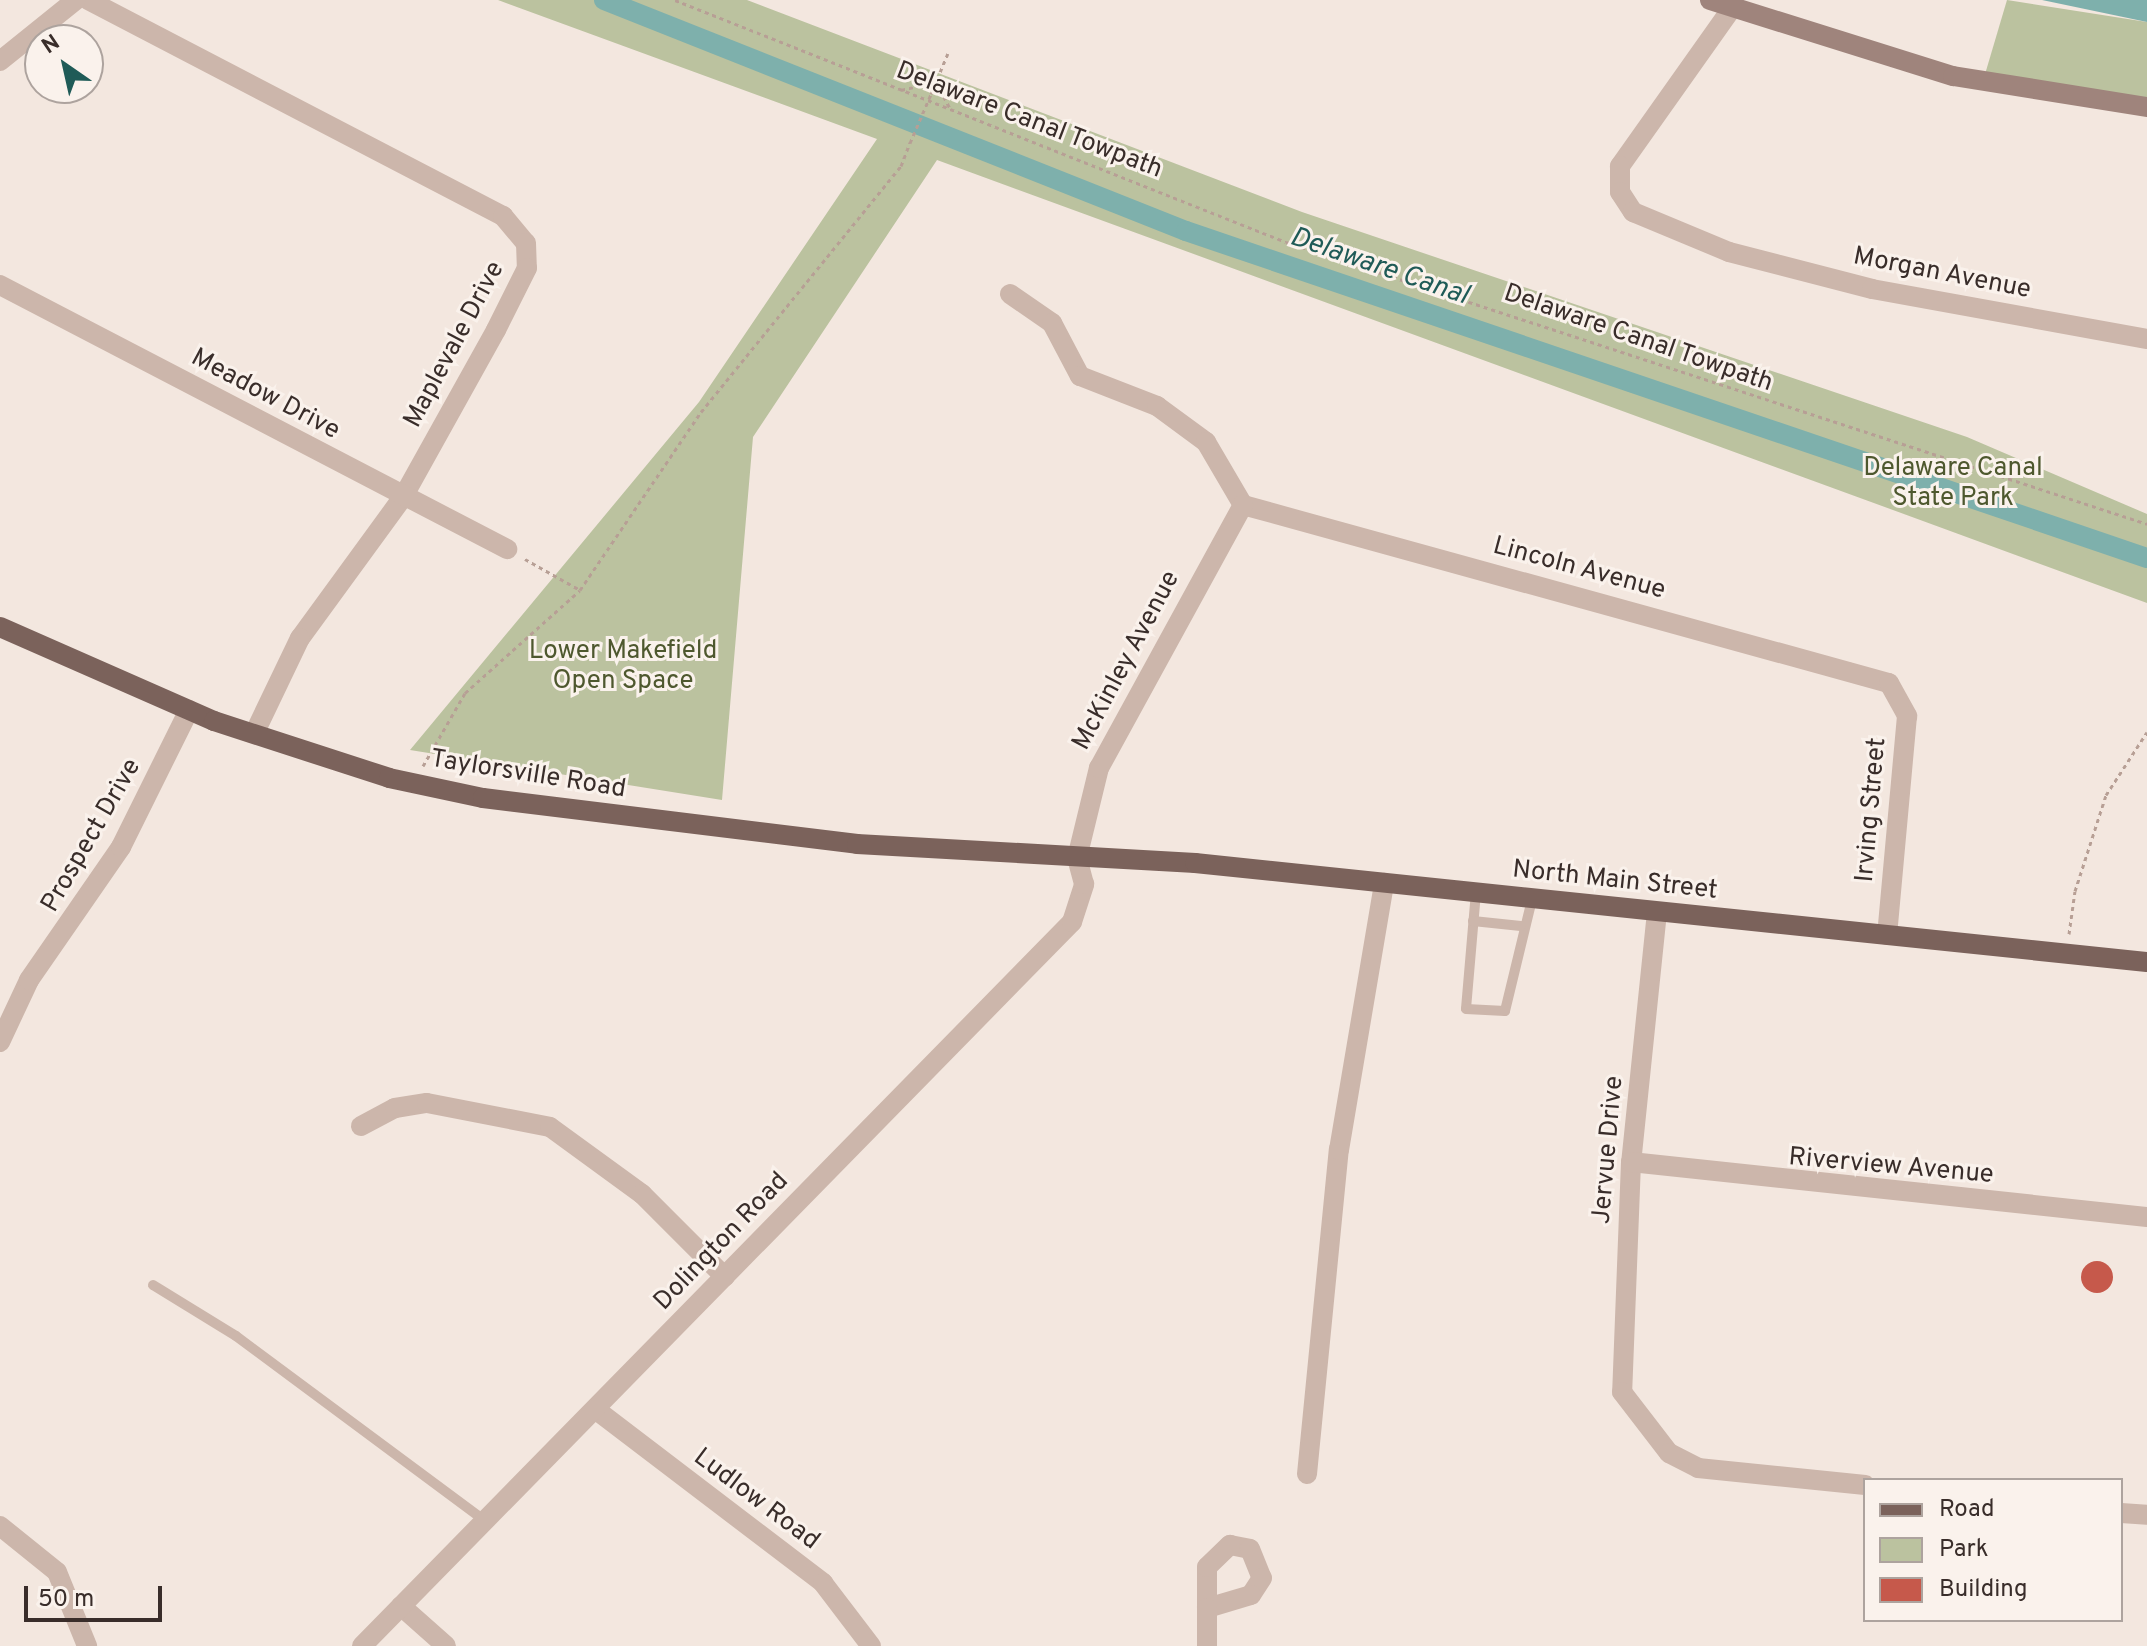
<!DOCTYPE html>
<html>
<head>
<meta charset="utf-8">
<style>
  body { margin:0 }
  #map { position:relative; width:2147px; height:1646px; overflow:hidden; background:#f3e7df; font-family:Overpass,sans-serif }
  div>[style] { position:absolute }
  .green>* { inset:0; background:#bbc29f }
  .water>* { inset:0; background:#7eb0ac }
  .canal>* { height:20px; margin:-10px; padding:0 10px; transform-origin:10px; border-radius:10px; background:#7eb0ac }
  .building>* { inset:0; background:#c6594b }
  .round { border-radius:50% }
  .path>* { height:3px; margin-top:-1.5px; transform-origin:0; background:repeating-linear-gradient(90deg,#b79f95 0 4px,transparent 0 8px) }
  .service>* { height:10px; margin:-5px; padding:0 5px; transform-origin:5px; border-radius:5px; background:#ccb6ab }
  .minor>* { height:20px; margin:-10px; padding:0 10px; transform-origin:10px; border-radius:10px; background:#ccb6ab }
  .tertiary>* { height:20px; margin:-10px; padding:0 10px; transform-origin:10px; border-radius:10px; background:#ccb6ab }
  .secondary>* { height:20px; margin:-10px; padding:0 10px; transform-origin:10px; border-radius:10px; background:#9f847c }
  .primary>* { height:20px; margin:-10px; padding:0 10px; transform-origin:10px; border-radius:10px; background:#7b625b }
  .path-bridge>* { height:3px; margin-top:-1.5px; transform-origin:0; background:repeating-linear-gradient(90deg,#b79f95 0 4px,transparent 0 8px) }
  span { translate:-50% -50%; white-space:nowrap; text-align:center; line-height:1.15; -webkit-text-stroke:6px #faf2ec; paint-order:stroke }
  .street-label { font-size:26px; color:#392d2a }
  .park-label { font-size:26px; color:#4e582e }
  .water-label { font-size:28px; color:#1f5b57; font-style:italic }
  .legend { position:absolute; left:1863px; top:1478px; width:260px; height:144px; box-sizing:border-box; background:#faf2ec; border:2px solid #ada39e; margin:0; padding:10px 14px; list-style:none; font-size:24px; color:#392d2a }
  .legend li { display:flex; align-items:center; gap:16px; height:40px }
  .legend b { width:40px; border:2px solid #ada39e }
  .north { position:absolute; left:24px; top:24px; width:80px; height:80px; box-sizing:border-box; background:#faf2ec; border:2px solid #ada39e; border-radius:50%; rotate:326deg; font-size:22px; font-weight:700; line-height:32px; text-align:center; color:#392d2a }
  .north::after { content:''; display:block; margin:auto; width:28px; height:36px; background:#1f5b57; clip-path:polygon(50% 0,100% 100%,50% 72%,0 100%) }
  .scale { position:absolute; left:24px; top:1586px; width:138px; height:36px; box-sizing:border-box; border:4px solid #392d2a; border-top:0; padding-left:10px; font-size:24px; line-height:28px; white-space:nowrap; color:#392d2a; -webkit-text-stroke:6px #faf2ec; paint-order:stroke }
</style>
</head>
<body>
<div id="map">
  <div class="green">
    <div style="clip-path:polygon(498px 0,747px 0,1302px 212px,1967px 437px,2147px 514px,2147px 603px,937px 160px,753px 437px,722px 800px,410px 750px,699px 402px,877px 139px)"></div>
    <div style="clip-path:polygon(2007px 0,2147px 22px,2147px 107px,1983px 81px)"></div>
  </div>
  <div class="water">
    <div style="clip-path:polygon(2042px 0,2147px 0,2147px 22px)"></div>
  </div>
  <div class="canal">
    <div style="left:604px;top:0;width:626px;rotate:21.65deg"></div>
    <div style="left:1186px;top:231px;width:1015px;rotate:18.79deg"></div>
  </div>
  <div class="building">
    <div class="round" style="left:2081px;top:1261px;width:32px;height:32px"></div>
  </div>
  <div class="path">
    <div style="left:675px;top:0;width:657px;rotate:21.61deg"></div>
    <div style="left:1286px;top:242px;width:906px;rotate:18.13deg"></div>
    <div style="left:901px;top:90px;width:36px;rotate:-13deg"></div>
    <div style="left:936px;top:82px;width:32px;rotate:62deg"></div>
    <div style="left:931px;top:94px;width:44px;rotate:-67.5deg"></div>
    <div style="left:525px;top:559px;width:63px;rotate:29.4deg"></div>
    <div style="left:423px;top:766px;width:84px;rotate:-60.1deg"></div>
    <div style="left:465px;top:693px;width:154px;rotate:-41.8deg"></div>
    <div style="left:580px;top:590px;width:215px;rotate:-55.8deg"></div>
    <div style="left:701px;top:412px;width:317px;rotate:-50.9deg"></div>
    <div style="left:901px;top:166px;width:25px;rotate:-69deg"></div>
    <div style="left:2069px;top:934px;width:43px;rotate:-82.1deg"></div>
    <div style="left:2075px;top:891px;width:101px;rotate:-72.1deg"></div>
    <div style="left:2106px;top:795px;width:75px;rotate:-56.9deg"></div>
  </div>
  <div class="service">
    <div style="left:1476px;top:892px;width:117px;rotate:94.9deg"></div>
    <div style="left:1466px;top:1009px;width:39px;rotate:3deg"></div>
    <div style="left:1505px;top:1011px;width:115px;rotate:-76.4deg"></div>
    <div style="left:1473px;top:921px;width:48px;rotate:5.9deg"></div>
    <div style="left:153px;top:1285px;width:97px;rotate:31.6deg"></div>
    <div style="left:236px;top:1336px;width:310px;rotate:36.6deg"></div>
  </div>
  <div class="minor">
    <div style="left:88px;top:0;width:468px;rotate:27.5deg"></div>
    <div style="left:503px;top:216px;width:35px;rotate:50deg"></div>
    <div style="left:526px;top:243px;width:25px;rotate:88deg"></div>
    <div style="left:527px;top:268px;width:69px;rotate:116.6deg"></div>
    <div style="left:496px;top:330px;width:191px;rotate:119.1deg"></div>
    <div style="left:403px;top:497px;width:175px;rotate:126.1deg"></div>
    <div style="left:300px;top:638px;width:106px;rotate:115.6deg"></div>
    <div style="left:1732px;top:8px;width:194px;rotate:125.3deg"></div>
    <div style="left:1620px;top:166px;width:26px;rotate:90deg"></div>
    <div style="left:1620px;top:192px;width:24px;rotate:57deg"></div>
    <div style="left:1633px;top:212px;width:104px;rotate:22.6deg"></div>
    <div style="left:1729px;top:252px;width:148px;rotate:14.5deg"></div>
    <div style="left:1872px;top:289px;width:280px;rotate:10.3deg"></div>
    <div style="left:0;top:61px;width:97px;rotate:-38.8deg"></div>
    <div style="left:0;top:285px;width:572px;rotate:27.51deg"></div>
    <div style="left:1010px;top:294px;width:51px;rotate:34.6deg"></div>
    <div style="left:1052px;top:323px;width:60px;rotate:62.2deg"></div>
    <div style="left:1080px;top:376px;width:83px;rotate:21.3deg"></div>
    <div style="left:1157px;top:406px;width:61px;rotate:36.3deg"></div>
    <div style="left:1206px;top:442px;width:73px;rotate:59.6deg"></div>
    <div style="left:1243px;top:505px;width:670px;rotate:15.41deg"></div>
    <div style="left:1889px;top:683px;width:38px;rotate:61deg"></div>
    <div style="left:1907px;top:716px;width:220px;rotate:95.2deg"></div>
    <div style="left:1077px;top:858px;width:93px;rotate:-76.3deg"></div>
    <div style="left:1099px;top:768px;width:300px;rotate:-61.3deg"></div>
    <div style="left:1657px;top:912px;width:251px;rotate:95.9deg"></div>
    <div style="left:1631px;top:1162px;width:230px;rotate:92.2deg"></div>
    <div style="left:1622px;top:1392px;width:77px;rotate:52.4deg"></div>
    <div style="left:1669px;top:1453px;width:33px;rotate:27deg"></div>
    <div style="left:1698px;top:1468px;width:168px;rotate:5.8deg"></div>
    <div style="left:0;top:1042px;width:68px;rotate:-64.9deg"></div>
    <div style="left:29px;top:980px;width:162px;rotate:-55.3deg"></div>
    <div style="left:121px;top:847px;width:153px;rotate:-63.6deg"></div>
    <div style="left:361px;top:1126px;width:38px;rotate:-28deg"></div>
    <div style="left:395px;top:1108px;width:32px;rotate:-9deg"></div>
    <div style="left:427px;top:1103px;width:125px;rotate:11deg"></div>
    <div style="left:550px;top:1127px;width:114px;rotate:36.1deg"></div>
    <div style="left:642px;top:1194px;width:117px;rotate:45deg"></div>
    <div style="left:1631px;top:1162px;width:519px;rotate:6.08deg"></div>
    <div style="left:595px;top:1409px;width:287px;rotate:37.3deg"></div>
    <div style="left:823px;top:1583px;width:79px;rotate:52.7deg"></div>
    <div style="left:1307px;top:1474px;width:326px;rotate:-84.4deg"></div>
    <div style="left:1339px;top:1150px;width:271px;rotate:-80.4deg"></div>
    <div style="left:2121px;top:1513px;width:26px;rotate:4deg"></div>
    <div style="left:0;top:1526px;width:73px;rotate:38.9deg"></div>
    <div style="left:57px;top:1572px;width:80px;rotate:67.9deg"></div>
    <div style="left:1230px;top:1545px;width:20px;rotate:11deg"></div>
    <div style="left:1250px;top:1549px;width:31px;rotate:68deg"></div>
    <div style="left:1262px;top:1578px;width:20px;rotate:123deg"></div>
    <div style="left:1251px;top:1595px;width:46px;rotate:163.5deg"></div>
    <div style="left:1207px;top:1608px;width:41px;rotate:-90deg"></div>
    <div style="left:1207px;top:1567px;width:32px;rotate:-44deg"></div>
    <div style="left:401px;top:1606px;width:60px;rotate:41.6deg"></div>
    <div style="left:1207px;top:1608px;width:38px;rotate:90deg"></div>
  </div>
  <div class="tertiary">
    <div style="left:362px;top:1646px;width:1014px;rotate:-45.56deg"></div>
    <div style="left:1072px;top:922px;width:40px;rotate:-72deg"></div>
    <div style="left:1084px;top:884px;width:27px;rotate:-105deg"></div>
  </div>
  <div class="secondary">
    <div style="left:1710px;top:0;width:255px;rotate:17.4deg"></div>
    <div style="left:1953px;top:76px;width:196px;rotate:9.1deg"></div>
  </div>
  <div class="primary">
    <div style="left:0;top:627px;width:234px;rotate:23.7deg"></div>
    <div style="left:214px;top:721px;width:184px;rotate:18deg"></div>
    <div style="left:389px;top:778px;width:96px;rotate:12deg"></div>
    <div style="left:483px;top:798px;width:377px;rotate:7deg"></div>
    <div style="left:857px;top:844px;width:339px;rotate:3.2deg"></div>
    <div style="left:1195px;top:863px;width:957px;rotate:5.94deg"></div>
  </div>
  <div class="path-bridge">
    <div style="left:910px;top:143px;width:53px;rotate:-66.8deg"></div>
  </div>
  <div class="street-label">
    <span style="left:1029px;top:121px;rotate:21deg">Delaware Canal Towpath</span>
    <span style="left:1942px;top:274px;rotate:11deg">Morgan Avenue</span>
    <span style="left:1638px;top:339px;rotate:19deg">Delaware Canal Towpath</span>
    <span style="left:455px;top:345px;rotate:-62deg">Maplevale Drive</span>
    <span style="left:265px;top:395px;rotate:28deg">Meadow Drive</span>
    <span style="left:1579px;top:569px;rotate:15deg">Lincoln Avenue</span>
    <span style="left:1127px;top:661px;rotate:-62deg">McKinley Avenue</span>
    <span style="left:528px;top:775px;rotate:9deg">Taylorsville Road</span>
    <span style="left:1872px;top:810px;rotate:-85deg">Irving Street</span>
    <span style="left:92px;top:836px;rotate:-60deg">Prospect Drive</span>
    <span style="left:1615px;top:881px;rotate:6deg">North Main Street</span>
    <span style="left:1609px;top:1150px;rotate:-85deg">Jervue Drive</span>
    <span style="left:1891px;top:1167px;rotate:5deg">Riverview Avenue</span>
    <span style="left:722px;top:1242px;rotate:-46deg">Dolington Road</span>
    <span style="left:756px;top:1500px;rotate:37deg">Ludlow Road</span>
  </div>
  <div class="park-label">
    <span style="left:1953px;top:484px">Delaware Canal<br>State Park</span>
    <span style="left:623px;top:667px">Lower Makefield<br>Open Space</span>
  </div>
  <div class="water-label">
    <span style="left:1379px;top:267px;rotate:19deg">Delaware Canal</span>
  </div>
  <ul class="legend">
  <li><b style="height:10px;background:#7b625b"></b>Road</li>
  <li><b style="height:22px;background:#bbc29f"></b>Park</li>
  <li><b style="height:22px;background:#c6594b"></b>Building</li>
  </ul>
  <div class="north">N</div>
  <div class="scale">50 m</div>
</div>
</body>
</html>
